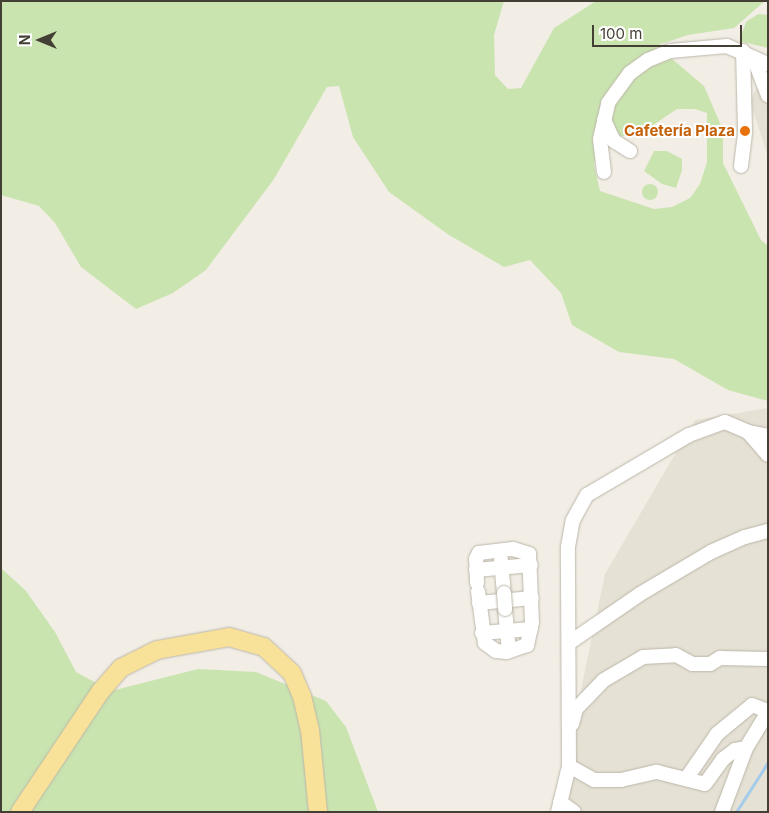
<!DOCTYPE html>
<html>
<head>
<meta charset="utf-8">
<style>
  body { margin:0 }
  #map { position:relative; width:769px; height:813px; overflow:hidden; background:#f2eee6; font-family:Inter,sans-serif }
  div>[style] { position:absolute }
  .residential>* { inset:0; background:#e5e1d4 }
  .green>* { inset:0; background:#cae4b0 }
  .round { border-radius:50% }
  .stream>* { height:3px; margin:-1.5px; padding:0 1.5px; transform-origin:1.5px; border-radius:1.5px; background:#a5cbeb }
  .roads { filter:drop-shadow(0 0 1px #bcb6a9) drop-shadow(0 0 1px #bcb6a9) }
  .minor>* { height:14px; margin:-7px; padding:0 7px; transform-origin:7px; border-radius:7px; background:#fff }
  .major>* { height:18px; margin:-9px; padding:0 9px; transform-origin:9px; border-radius:9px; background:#f8e198 }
  .bridges { filter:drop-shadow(0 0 1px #bcb6a9) drop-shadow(0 0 1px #bcb6a9) }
  .minor-bridge>* { height:14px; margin:-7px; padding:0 7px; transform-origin:7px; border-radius:7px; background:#fff }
  .dots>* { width:14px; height:14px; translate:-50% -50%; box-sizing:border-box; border:2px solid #fff; border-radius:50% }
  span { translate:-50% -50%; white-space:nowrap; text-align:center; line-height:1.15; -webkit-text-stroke:4px #fff; paint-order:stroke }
  .food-label { font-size:15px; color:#c56008; font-weight:700 }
  .right { translate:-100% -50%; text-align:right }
  .frame { position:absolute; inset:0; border:2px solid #443f35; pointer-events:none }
  .north { position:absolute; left:15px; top:15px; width:50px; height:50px; -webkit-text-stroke:4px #fff; paint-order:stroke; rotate:270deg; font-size:14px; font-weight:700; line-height:20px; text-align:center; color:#443f35 }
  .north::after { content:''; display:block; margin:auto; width:18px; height:22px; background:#443f35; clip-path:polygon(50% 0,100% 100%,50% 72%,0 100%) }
  .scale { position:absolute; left:592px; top:25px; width:150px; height:22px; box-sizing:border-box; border:2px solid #443f35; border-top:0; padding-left:6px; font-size:15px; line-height:18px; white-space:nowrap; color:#443f35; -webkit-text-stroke:4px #fff; paint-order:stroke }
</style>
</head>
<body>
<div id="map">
  <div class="residential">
    <div style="clip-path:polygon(768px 65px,768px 157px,750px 101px)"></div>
    <div style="clip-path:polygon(768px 408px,768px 812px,577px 812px,559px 796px,605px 574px,695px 420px)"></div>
  </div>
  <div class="green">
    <div style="clip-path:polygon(evenodd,1px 1px,504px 1px,494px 35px,495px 75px,508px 89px,521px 88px,554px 28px,596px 1px,765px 1px,734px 28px,688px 35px,658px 45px,656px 50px,658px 55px,671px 58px,704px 86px,723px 130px,723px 163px,761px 240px,768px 246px,768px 401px,728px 390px,674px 359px,619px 352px,572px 325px,561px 293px,530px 260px,504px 267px,449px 235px,389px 192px,353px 137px,339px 86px,327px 87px,274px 179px,206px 270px,173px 293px,136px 309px,81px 267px,55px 223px,39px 206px,1px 195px,1px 1px,677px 109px,695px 109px,707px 113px,707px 162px,700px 184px,690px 198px,672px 207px,654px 209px,600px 191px,594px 165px,604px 120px,621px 136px,637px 136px,677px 109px)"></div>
    <div style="clip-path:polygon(758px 14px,768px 15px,768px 48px,739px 41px,746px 22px)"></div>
    <div style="clip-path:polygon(654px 151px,667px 151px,682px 159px,682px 170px,676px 188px,662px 184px,644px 171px)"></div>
    <div class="round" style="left:642px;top:184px;width:16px;height:16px"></div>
    <div style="clip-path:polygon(1px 568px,26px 591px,55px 632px,76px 672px,111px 691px,198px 669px,256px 672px,326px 701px,346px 727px,378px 812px,1px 812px)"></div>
  </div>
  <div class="stream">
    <div style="left:736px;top:812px;width:59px;rotate:-57.4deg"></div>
  </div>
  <div class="roads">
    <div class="minor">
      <div style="left:754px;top:59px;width:39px;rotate:69deg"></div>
      <div style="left:604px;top:120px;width:23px;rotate:65deg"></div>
      <div style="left:614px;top:141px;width:19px;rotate:32deg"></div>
      <div style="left:741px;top:166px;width:35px;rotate:-83deg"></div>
      <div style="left:745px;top:131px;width:80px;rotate:-91.4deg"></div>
      <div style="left:604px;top:172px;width:33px;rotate:-97deg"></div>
      <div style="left:600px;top:139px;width:37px;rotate:-77deg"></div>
      <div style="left:608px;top:103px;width:37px;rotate:-54deg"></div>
      <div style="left:630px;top:73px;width:22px;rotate:-36deg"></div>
      <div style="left:648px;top:60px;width:24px;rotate:-22deg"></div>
      <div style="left:670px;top:51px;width:57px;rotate:-5deg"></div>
      <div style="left:727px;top:46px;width:45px;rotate:23.7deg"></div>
      <div style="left:748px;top:432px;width:20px;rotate:11deg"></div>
      <div style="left:501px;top:560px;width:33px;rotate:85deg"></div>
      <div style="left:476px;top:570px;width:55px;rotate:-5.2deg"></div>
      <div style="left:477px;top:583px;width:24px;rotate:-92deg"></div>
      <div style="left:476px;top:559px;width:7px;rotate:-63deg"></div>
      <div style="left:479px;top:553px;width:34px;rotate:-7deg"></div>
      <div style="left:513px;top:549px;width:17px;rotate:17deg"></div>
      <div style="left:529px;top:554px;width:68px;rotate:87.5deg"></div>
      <div style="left:532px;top:622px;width:24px;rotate:102deg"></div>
      <div style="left:527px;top:645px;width:21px;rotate:161deg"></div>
      <div style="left:507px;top:652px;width:11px;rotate:-175deg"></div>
      <div style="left:496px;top:651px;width:14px;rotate:-144deg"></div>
      <div style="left:485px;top:643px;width:52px;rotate:-97.7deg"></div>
      <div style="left:479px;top:603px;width:53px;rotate:-5.4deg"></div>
      <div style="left:505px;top:609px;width:42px;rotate:84.6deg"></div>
      <div style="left:482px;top:633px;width:49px;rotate:-4.7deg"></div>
      <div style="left:569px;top:643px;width:86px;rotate:-34.6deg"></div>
      <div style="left:640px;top:594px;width:82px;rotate:-30.6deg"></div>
      <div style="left:711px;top:552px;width:37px;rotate:-24deg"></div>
      <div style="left:745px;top:537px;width:24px;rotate:-15deg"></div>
      <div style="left:572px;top:724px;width:16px;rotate:-75deg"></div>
      <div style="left:576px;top:709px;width:40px;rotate:-46deg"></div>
      <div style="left:604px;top:680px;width:45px;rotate:-30.5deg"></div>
      <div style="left:643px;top:657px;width:33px;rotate:-3deg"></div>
      <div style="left:676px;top:655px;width:18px;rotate:29deg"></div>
      <div style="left:692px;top:664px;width:18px"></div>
      <div style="left:710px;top:664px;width:12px;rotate:-31deg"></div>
      <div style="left:720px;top:658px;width:48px;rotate:1.2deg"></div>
      <div style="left:569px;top:766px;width:29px;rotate:29deg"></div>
      <div style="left:594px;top:780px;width:27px"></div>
      <div style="left:621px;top:780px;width:37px;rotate:-13deg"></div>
      <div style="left:657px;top:772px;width:49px;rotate:14deg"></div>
      <div style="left:705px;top:784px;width:31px;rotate:-54deg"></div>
      <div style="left:723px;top:759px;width:15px;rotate:-37deg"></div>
      <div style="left:735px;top:750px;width:11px;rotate:-10deg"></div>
      <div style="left:686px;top:779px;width:55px;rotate:-55.4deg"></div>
      <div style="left:717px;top:734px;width:45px;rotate:-39.6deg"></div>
      <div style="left:752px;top:705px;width:17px;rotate:21deg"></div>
      <div style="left:560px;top:802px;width:17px;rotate:36deg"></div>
      <div style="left:558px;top:812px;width:47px;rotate:-76.6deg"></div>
      <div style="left:569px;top:766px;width:219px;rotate:-90.3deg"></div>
      <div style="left:568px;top:547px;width:27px;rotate:-80deg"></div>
      <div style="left:573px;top:520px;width:29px;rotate:-61deg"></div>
      <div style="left:587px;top:495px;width:118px;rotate:-30.5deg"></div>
      <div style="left:689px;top:435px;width:38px;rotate:-20deg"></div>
      <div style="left:725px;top:422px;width:25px;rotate:23deg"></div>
      <div style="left:748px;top:432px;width:30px;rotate:49deg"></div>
      <div style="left:722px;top:812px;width:68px;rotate:-69.4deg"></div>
      <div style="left:746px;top:748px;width:42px;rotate:-58.6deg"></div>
    </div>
    <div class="major">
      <div style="left:20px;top:812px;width:144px;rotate:-56.3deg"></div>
      <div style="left:100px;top:692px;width:32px;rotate:-49deg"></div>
      <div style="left:121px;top:668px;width:40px;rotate:-26.6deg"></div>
      <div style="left:157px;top:650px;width:73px;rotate:-10.2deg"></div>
      <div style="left:229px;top:637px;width:36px;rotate:16deg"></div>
      <div style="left:264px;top:647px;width:38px;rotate:43deg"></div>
      <div style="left:292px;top:673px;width:25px;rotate:67deg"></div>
      <div style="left:302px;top:696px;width:35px;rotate:77deg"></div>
      <div style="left:310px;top:730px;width:82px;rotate:84.4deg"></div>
    </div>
  </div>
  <div class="bridges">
    <div class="minor-bridge">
      <div style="left:504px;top:593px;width:16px;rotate:86deg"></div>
    </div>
  </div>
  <div class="dots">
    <div style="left:745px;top:131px;background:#e8710a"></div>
  </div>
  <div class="food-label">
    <span class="right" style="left:735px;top:131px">Cafetería Plaza</span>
  </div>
  <div class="frame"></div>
  <div class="north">N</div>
  <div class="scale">100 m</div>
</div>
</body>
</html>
